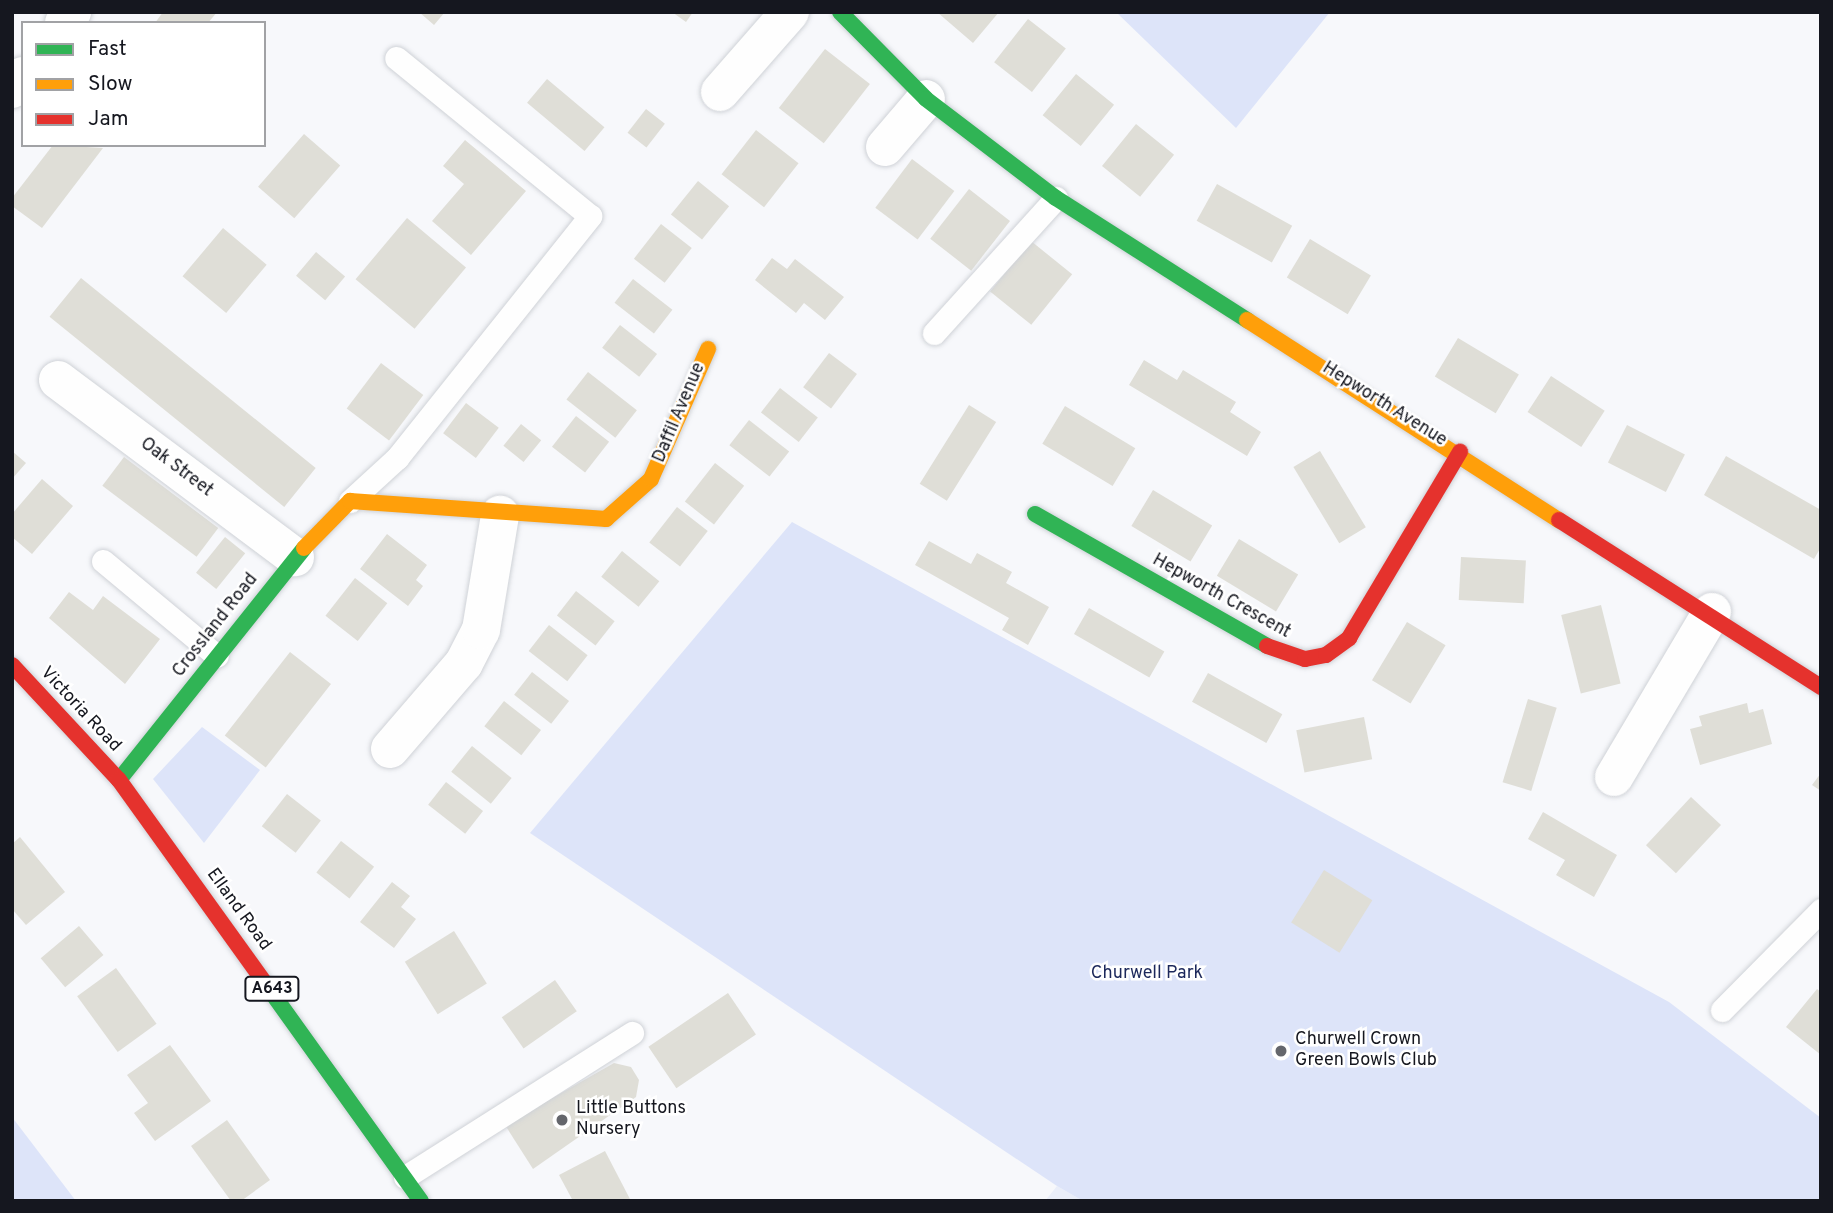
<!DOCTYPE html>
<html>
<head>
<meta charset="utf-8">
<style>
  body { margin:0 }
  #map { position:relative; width:1833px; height:1213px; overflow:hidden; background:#f7f8fb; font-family:Overpass,sans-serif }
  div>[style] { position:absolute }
  .built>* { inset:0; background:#eaeef9 }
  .green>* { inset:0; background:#dde4f9 }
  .building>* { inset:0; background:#dfded7; transform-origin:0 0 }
  .roads { filter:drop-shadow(0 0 2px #cfd2d7) drop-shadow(0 0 2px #cfd2d7) }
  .lane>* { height:23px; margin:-11.5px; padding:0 11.5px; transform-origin:11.5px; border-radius:11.5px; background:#fefefe }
  .street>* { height:38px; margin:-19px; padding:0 19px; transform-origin:19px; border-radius:19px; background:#fefefe }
  .fast>* { height:16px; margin:-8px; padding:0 8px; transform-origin:8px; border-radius:8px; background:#30b455 }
  .slow>* { height:16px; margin:-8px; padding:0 8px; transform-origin:8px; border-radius:8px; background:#ff9f0a }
  .jam>* { height:16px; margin:-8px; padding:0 8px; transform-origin:8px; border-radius:8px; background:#e5322d }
  .dots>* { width:19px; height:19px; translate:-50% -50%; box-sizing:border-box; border:4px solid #fff; border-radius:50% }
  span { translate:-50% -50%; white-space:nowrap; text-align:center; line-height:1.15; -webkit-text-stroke:5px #fff; paint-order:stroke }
  .shield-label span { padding:2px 5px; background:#fff; border:2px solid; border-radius:5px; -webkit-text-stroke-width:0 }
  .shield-label { font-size:16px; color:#15171f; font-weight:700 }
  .street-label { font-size:18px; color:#15171f }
  .park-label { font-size:18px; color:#1c285b }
  .poi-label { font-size:18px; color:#15171f }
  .left { translate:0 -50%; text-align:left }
  .frame { position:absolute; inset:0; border:14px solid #15171f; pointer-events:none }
  .legend { position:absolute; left:21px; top:21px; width:245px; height:126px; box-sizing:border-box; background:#fff; border:2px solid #a1a2a5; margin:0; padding:9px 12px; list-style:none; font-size:21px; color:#15171f }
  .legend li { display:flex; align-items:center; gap:14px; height:35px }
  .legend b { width:35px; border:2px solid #a1a2a5 }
</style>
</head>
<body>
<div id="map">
  <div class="built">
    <div style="clip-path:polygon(1057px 1186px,1083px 1201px,1045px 1201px)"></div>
  </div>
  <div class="green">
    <div style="clip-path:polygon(1116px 12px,1330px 12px,1236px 128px)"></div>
    <div style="clip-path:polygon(792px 522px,1669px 1002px,1821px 1118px,1821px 1201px,1083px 1201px,1057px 1186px,530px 833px)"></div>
    <div style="clip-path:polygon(202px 727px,260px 770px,204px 843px,153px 779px)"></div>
    <div style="clip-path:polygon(12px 1117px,76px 1201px,12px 1201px)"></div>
  </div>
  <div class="building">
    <div style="clip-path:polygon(163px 12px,217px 12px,208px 23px,155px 23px)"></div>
    <div style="clip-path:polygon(419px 12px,445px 12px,434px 25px)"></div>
    <div style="clip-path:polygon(672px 12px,693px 12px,686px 22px)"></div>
    <div style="clip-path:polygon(937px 12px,999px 12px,973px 43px)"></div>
    <div style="left:1028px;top:19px;width:48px;height:55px;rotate:38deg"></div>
    <div style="left:825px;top:49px;width:57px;height:75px;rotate:38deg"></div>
    <div style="left:1076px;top:74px;width:49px;height:53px;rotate:39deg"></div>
    <div style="left:547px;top:79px;width:75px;height:31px;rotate:40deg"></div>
    <div style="left:646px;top:109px;width:24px;height:30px;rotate:38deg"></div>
    <div style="left:1136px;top:124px;width:49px;height:54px;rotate:39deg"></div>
    <div style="left:756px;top:130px;width:54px;height:56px;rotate:38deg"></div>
    <div style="left:304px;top:134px;width:48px;height:70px;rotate:41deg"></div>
    <div style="clip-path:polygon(465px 140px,526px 191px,471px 255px,432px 221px,464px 184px,443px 166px)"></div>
    <div style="clip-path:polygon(53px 145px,103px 148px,42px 228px,12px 206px,12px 198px)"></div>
    <div style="left:912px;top:159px;width:53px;height:61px;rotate:37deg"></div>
    <div style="left:698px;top:181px;width:40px;height:43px;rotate:39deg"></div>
    <div style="left:1217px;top:184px;width:86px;height:42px;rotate:29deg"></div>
    <div style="left:969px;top:189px;width:52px;height:63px;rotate:38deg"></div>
    <div style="left:407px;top:218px;width:77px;height:80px;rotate:40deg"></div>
    <div style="left:661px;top:224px;width:39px;height:44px;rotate:38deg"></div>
    <div style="left:223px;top:228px;width:57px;height:63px;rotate:40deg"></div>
    <div style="left:1310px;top:239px;width:71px;height:45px;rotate:31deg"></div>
    <div style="left:1031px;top:241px;width:53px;height:65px;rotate:39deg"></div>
    <div style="left:316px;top:252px;width:38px;height:31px;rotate:40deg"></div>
    <div style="clip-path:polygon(772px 258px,787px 269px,795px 259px,844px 297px,825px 320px,804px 303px,796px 313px,755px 280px)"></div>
    <div style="left:81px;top:278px;width:302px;height:50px;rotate:39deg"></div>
    <div style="left:633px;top:279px;width:50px;height:30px;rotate:38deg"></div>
    <div style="left:620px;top:325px;width:47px;height:29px;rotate:38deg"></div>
    <div style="left:1458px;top:338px;width:71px;height:45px;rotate:31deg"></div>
    <div style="left:829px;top:353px;width:35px;height:43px;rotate:37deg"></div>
    <div style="clip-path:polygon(1144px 360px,1177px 380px,1183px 370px,1236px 402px,1230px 412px,1261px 432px,1247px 456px,1129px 385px)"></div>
    <div style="left:381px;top:363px;width:53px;height:57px;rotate:37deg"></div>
    <div style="left:588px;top:372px;width:62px;height:35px;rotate:38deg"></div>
    <div style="left:1551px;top:376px;width:64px;height:43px;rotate:33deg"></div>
    <div style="left:780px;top:388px;width:48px;height:31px;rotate:38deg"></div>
    <div style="left:466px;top:403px;width:41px;height:38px;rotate:37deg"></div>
    <div style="left:969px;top:405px;width:32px;height:93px;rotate:32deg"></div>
    <div style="left:1065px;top:406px;width:82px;height:44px;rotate:31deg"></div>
    <div style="left:576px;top:416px;width:42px;height:39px;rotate:38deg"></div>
    <div style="left:749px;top:420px;width:51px;height:32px;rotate:38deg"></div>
    <div style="left:521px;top:424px;width:26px;height:28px;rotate:39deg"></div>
    <div style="left:1627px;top:425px;width:65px;height:42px;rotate:27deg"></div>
    <div style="clip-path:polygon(12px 451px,26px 463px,12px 479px)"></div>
    <div style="left:1320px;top:451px;width:89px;height:31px;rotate:59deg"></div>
    <div style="clip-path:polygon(1726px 456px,1821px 510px,1821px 547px,1814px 559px,1704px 495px)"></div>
    <div style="left:124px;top:457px;width:118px;height:36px;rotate:37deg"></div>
    <div style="left:715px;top:463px;width:37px;height:49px;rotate:38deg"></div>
    <div style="clip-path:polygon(42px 479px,73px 506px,32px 554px,12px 537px,12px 514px)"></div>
    <div style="left:1153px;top:490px;width:69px;height:42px;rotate:31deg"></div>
    <div style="left:677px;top:507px;width:39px;height:45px;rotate:38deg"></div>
    <div style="clip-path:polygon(387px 534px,427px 565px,416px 580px,423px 586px,408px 606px,360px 569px)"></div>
    <div style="left:225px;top:537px;width:26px;height:46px;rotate:39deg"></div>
    <div style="left:1239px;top:539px;width:69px;height:43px;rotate:31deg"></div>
    <div style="clip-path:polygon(929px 541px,971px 564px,977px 553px,1012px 572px,1006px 583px,1049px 607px,1028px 645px,1002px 630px,1009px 618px,915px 565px)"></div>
    <div style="left:622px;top:551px;width:48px;height:33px;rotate:39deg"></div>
    <div style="left:1461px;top:557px;width:65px;height:43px;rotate:3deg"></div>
    <div style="left:355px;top:578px;width:41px;height:48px;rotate:38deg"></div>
    <div style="left:576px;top:591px;width:49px;height:31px;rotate:38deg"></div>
    <div style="clip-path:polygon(69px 592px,93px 610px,103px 596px,160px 639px,125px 684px,49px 618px)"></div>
    <div style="left:1601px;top:605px;width:81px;height:41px;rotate:76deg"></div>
    <div style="left:1089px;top:608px;width:87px;height:30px;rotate:30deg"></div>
    <div style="left:1407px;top:622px;width:45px;height:68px;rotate:31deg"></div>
    <div style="left:549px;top:625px;width:49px;height:33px;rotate:38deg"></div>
    <div style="left:290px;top:652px;width:52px;height:106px;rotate:38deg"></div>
    <div style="left:532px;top:672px;width:47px;height:29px;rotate:38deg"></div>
    <div style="left:1208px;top:673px;width:85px;height:33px;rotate:29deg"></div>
    <div style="left:1528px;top:699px;width:30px;height:87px;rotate:17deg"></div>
    <div style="left:504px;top:701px;width:47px;height:32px;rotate:38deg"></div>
    <div style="clip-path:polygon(1747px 703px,1749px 713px,1763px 709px,1772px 744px,1700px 765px,1690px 729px,1702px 726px,1699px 716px)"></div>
    <div style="left:1364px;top:717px;width:43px;height:69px;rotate:79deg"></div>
    <div style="left:472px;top:746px;width:51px;height:33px;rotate:39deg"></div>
    <div style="clip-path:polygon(1821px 773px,1821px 791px,1812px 785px)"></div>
    <div style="left:446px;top:782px;width:47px;height:29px;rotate:38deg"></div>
    <div style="left:287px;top:794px;width:43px;height:41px;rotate:38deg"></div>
    <div style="left:1691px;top:797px;width:41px;height:66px;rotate:43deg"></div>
    <div style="clip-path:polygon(1543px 812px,1617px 855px,1594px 897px,1556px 875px,1565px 860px,1528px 839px)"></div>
    <div style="clip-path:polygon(20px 837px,65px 892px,26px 925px,12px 909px,12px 844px)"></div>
    <div style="left:341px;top:841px;width:42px;height:40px;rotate:38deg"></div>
    <div style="left:1324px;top:870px;width:57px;height:62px;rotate:32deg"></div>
    <div style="clip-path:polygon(392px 882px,410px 896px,401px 907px,416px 919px,394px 948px,360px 922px)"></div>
    <div style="left:79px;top:926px;width:38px;height:50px;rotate:50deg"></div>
    <div style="left:454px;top:931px;width:62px;height:58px;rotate:58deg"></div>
    <div style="left:116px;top:968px;width:69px;height:48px;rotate:54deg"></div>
    <div style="left:555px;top:980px;width:38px;height:65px;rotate:55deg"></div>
    <div style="clip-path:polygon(1817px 989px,1821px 992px,1821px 1055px,1786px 1027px)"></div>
    <div style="left:728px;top:993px;width:50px;height:96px;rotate:56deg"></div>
    <div style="clip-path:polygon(170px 1045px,211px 1101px,155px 1141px,134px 1113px,148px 1103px,127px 1075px)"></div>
    <div style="clip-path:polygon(614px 1063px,631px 1067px,639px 1080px,636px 1097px,533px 1169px,505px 1125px)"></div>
    <div style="clip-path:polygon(227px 1120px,270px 1180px,241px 1201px,231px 1201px,191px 1146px)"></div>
    <div style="clip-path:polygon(605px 1151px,631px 1201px,573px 1201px,559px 1175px)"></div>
  </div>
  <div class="roads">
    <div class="lane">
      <div style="left:934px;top:333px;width:182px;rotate:-47.9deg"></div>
      <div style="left:350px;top:501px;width:64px;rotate:-42.5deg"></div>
      <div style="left:397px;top:458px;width:310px;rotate:-51.4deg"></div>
      <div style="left:590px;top:216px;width:250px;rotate:-140.8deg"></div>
      <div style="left:103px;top:561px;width:148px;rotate:39.8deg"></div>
      <div style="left:1722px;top:1010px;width:141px;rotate:-45.3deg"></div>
      <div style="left:405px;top:1177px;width:269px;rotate:-32.4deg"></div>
    </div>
    <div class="street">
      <div style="left:64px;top:23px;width:14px;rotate:-54deg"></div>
      <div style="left:12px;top:89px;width:17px;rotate:-50deg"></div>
      <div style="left:720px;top:92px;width:106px;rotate:-48.8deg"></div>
      <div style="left:885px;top:147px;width:63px;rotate:-49.5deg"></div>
      <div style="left:58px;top:380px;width:296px;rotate:36.8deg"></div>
      <div style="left:390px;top:749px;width:113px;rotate:-49.3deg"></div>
      <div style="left:464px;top:663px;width:37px;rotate:-63deg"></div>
      <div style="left:481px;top:630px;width:117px;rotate:-80.6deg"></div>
      <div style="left:1614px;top:777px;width:192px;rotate:-59.3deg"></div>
    </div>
    <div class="fast">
      <div style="left:840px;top:12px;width:122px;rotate:45.3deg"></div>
      <div style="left:926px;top:99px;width:163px;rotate:37.3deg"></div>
      <div style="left:1056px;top:198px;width:227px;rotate:32.6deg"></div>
      <div style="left:1035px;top:514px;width:267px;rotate:29.6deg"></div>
      <div style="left:119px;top:780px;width:297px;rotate:-51.4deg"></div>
      <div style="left:272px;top:993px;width:256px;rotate:54.4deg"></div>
    </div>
    <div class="slow">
      <div style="left:1247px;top:320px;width:371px;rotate:32.7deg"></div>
      <div style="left:304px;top:548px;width:66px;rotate:-45.6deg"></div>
      <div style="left:350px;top:501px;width:257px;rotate:4deg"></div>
      <div style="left:606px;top:519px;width:60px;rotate:-41.6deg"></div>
      <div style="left:651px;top:479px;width:142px;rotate:-66.3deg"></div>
    </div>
    <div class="jam">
      <div style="left:1559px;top:520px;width:311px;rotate:32.5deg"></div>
      <div style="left:1267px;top:646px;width:40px;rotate:18.9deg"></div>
      <div style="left:1305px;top:659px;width:21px;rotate:-11deg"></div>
      <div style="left:1326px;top:655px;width:29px;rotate:-36deg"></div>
      <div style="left:1349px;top:638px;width:217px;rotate:-59.2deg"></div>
      <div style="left:12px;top:665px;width:157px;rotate:47.1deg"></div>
      <div style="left:119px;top:780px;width:262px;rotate:54.3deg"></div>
    </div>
  </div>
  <div class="dots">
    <div style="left:1281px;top:1051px;background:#64666c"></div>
    <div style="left:562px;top:1120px;background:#64666c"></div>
  </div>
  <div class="shield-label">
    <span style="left:272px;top:989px">A643</span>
  </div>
  <div class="street-label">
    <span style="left:1384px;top:405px;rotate:32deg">Hepworth Avenue</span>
    <span style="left:680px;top:413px;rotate:-67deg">Daffil Avenue</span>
    <span style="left:176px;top:468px;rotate:37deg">Oak Street</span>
    <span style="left:1221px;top:597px;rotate:29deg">Hepworth Crescent</span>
    <span style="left:216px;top:626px;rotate:-52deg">Crossland Road</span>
    <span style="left:80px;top:710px;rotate:47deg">Victoria Road</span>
    <span style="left:238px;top:910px;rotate:54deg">Elland Road</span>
  </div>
  <div class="park-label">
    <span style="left:1147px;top:974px">Churwell Park</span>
  </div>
  <div class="poi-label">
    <span class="left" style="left:1295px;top:1051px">Churwell Crown<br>Green Bowls Club</span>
    <span class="left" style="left:576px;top:1120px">Little Buttons<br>Nursery</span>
  </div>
  <div class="frame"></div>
  <ul class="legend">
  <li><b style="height:9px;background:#30b455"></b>Fast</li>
  <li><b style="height:9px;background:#ff9f0a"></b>Slow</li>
  <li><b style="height:9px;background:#e5322d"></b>Jam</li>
  </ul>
</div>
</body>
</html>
